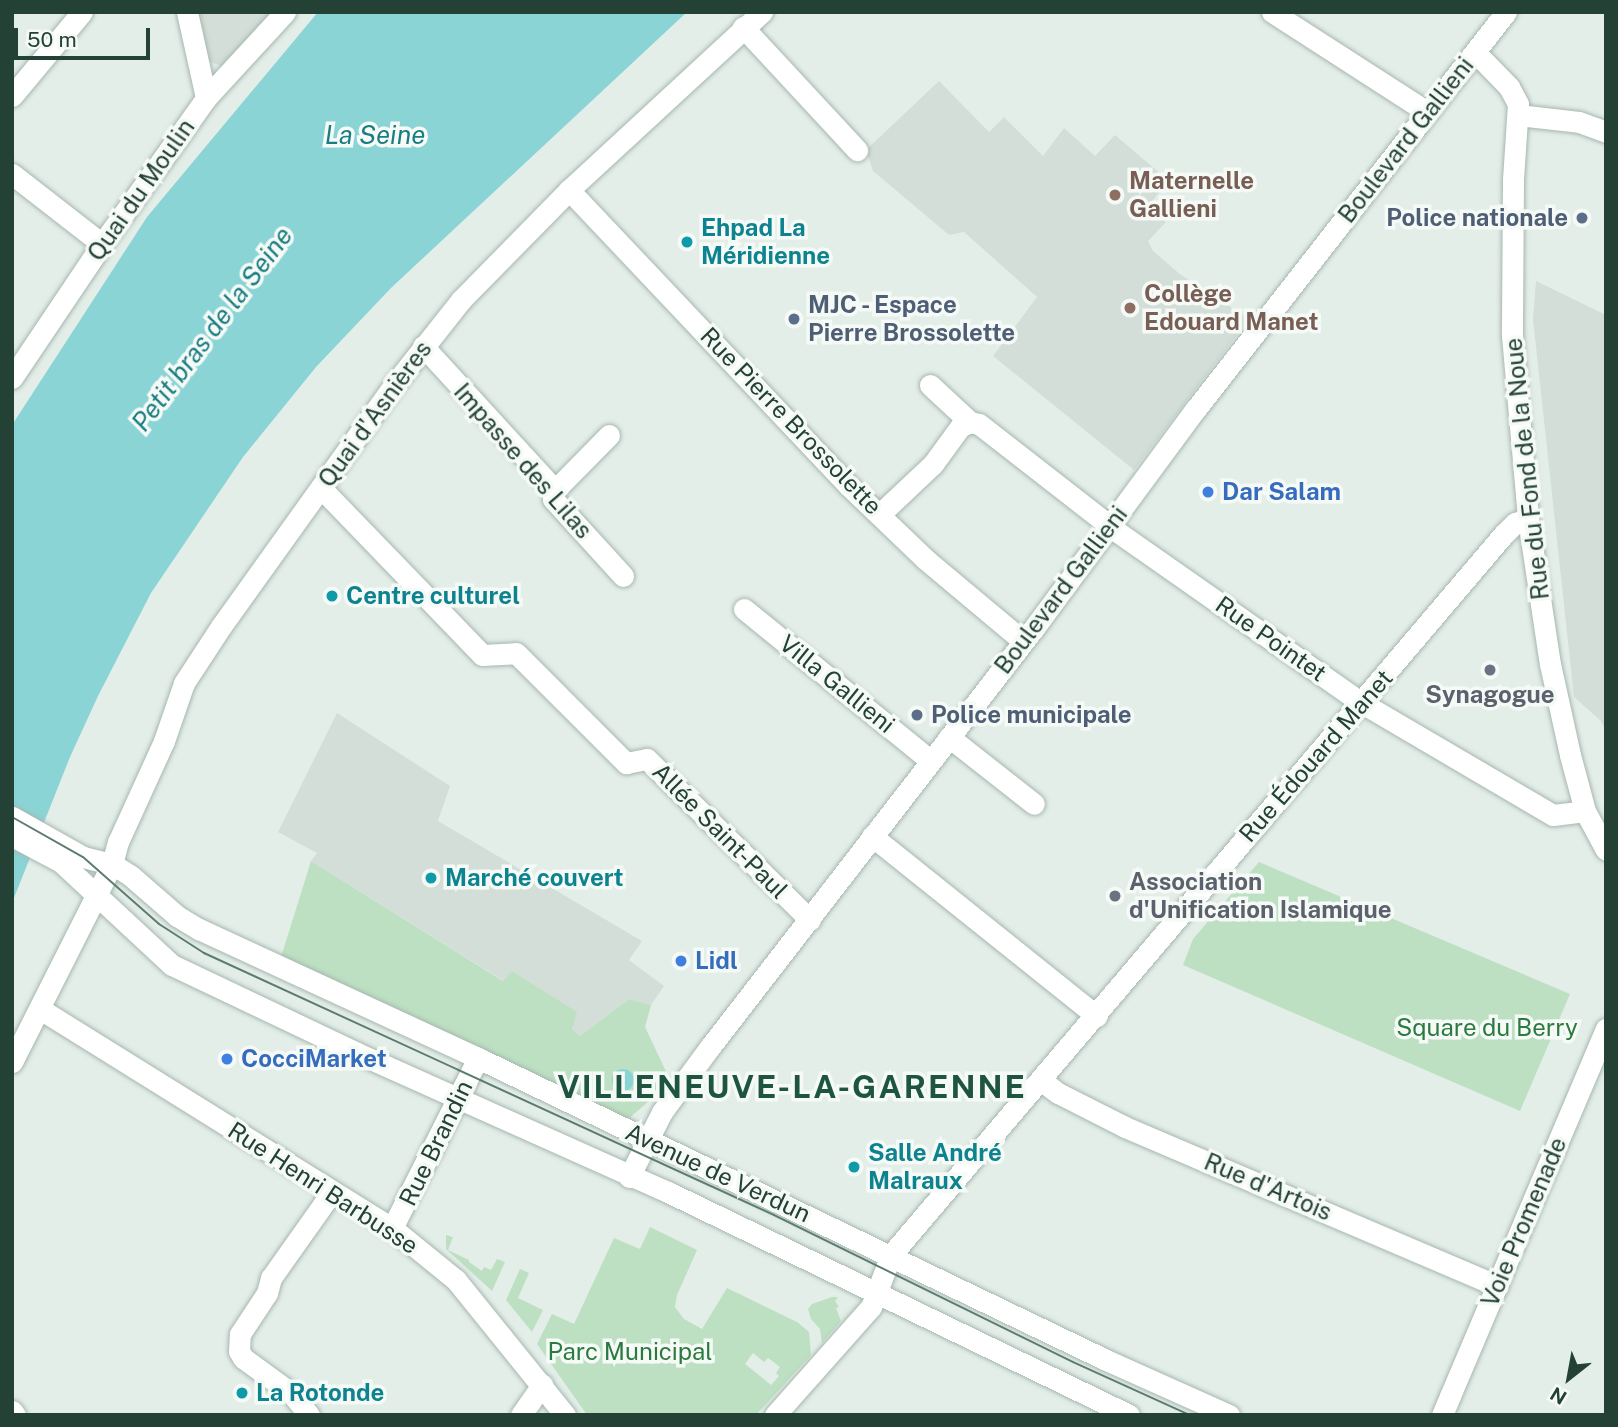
<!DOCTYPE html>
<html>
<head>
<meta charset="utf-8">
<style>
  body { margin:0 }
  #map { position:relative; width:1618px; height:1427px; overflow:hidden; background:#e4eee9; font-family:"Public Sans",sans-serif }
  div>[style] { position:absolute }
  .built>* { inset:0; background:#d2ded7 }
  .green>* { inset:0; background:#bde0c2 }
  .water>* { inset:0; background:#8bd4d5 }
  .round { border-radius:50% }
  .roads { filter:drop-shadow(0 0 2px #a6b7af) drop-shadow(0 0 2px #a6b7af) }
  .street>* { height:21px; margin:-10.5px; padding:0 10.5px; transform-origin:10.5px; border-radius:10.5px; background:#fff }
  .secondary>* { height:21px; margin:-10.5px; padding:0 10.5px; transform-origin:10.5px; border-radius:10.5px; background:#fff }
  .tram>* { height:2px; margin:-1px; padding:0 1px; transform-origin:1px; border-radius:1px; background:#5d7c70 }
  .dots>* { width:19px; height:19px; translate:-50% -50%; box-sizing:border-box; border:4px solid #f5faf7; border-radius:50% }
  span { translate:-50% -50%; white-space:nowrap; text-align:center; line-height:1.15; -webkit-text-stroke:7px #f5faf7; paint-order:stroke }
  .street-label { font-size:24px; color:#234135 }
  .education-label { font-size:24px; color:#785e54; font-weight:700 }
  .left { translate:0 -50%; text-align:left }
  .service-label { font-size:24px; color:#4e5e75; font-weight:700 }
  .right { translate:-100% -50%; text-align:right }
  .culture-label { font-size:24px; color:#0d838f; font-weight:700 }
  .shop-label { font-size:24px; color:#366cbe; font-weight:700 }
  .worship-label { font-size:24px; color:#5b616d; font-weight:700 }
  .park-label { font-size:24px; color:#2b7a3f }
  .water-label { font-size:26px; color:#197d81; font-style:italic }
  .district-label { font-size:32px; color:#1d5540; font-weight:700; letter-spacing:2px }
  .frame { position:absolute; inset:0; border:14px solid #234135; pointer-events:none }
  .north { position:absolute; left:1534px; top:1343px; width:70px; height:70px; -webkit-text-stroke:5px #f5faf7; paint-order:stroke; rotate:211deg; font-size:19px; font-weight:700; line-height:28px; text-align:center; color:#234135 }
  .north::after { content:''; display:block; margin:auto; width:24px; height:32px; background:#234135; clip-path:polygon(50% 0,100% 100%,50% 72%,0 100%) }
  .scale { position:absolute; left:14px; top:28px; width:136px; height:32px; box-sizing:border-box; border:4px solid #234135; border-top:0; padding-left:9px; font-size:21px; line-height:24px; white-space:nowrap; color:#234135; -webkit-text-stroke:5px #f5faf7; paint-order:stroke }
</style>
</head>
<body>
<div id="map">
  <div class="built">
    <div style="clip-path:polygon(195px 12px,273px 12px,223px 66px,206px 61px)"></div>
    <div style="clip-path:polygon(939px 81px,989px 132px,1004px 117px,1043px 156px,1064px 128px,1095px 156px,1115px 135px,1169px 181px,1148px 206px,1166px 222px,1148px 241px,1153px 251px,1181px 275px,1249px 319px,1134px 470px,993px 356px,1037px 297px,964px 232px,949px 235px,873px 171px,866px 150px)"></div>
    <div style="clip-path:polygon(1536px 281px,1606px 315px,1606px 732px,1601px 721px,1574px 697px,1533px 319px)"></div>
    <div style="clip-path:polygon(337px 713px,450px 786px,438px 821px,642px 941px,629px 960px,664px 986px,651px 1005px,629px 999px,580px 1036px,572px 1029px,576px 1012px,512px 971px,504px 981px,311px 861px,317px 853px,278px 832px)"></div>
  </div>
  <div class="green">
    <div style="clip-path:polygon(311px 861px,503px 981px,512px 971px,577px 1012px,572px 1029px,580px 1036px,629px 999px,651px 1005px,645px 1027px,671px 1082px,620px 1126px,281px 957px)"></div>
    <div style="clip-path:polygon(1259px 862px,1570px 994px,1520px 1111px,1183px 965px,1193px 939px)"></div>
    <div style="clip-path:polygon(evenodd,650px 1227px,697px 1250px,677px 1295px,675px 1307px,684px 1319px,702px 1329px,727px 1288px,797px 1322px,809px 1332px,811px 1355px,756px 1415px,587px 1415px,537px 1344px,552px 1314px,574px 1324px,614px 1238px,640px 1249px,650px 1227px,753px 1353px,764px 1362px,768px 1358px,780px 1367px,776px 1373px,779px 1376px,771px 1385px,745px 1364px,753px 1353px)"></div>
    <div style="clip-path:polygon(446px 1235px,453px 1237px,448px 1250px,469px 1260px,469px 1262px,482px 1271px,484px 1267px,491px 1270px,497px 1259px,505px 1262px,492px 1291px,446px 1249px)"></div>
    <div style="clip-path:polygon(520px 1269px,529px 1273px,518px 1298px,543px 1310px,532px 1332px,506px 1300px)"></div>
    <div style="clip-path:polygon(832px 1297px,838px 1297px,835px 1301px,839px 1307px,836px 1308px,841px 1321px,822px 1343px,820px 1329px,811px 1319px,808px 1309px,812px 1304px)"></div>
  </div>
  <div class="water">
    <div style="clip-path:polygon(318px 12px,687px 12px,391px 288px,316px 367px,243px 457px,151px 593px,98px 696px,70px 757px,12px 903px,12px 425px,147px 217px)"></div>
    <div class="round" style="left:612px;top:1069px;width:22px;height:22px"></div>
  </div>
  <div class="roads">
    <div class="street">
      <div style="left:187px;top:12px;width:88px;rotate:77.5deg"></div>
      <div style="left:1272px;top:12px;width:184px;rotate:32.8deg"></div>
      <div style="left:743px;top:27px;width:168px;rotate:47.2deg"></div>
      <div style="left:1475px;top:52px;width:49px;rotate:45.8deg"></div>
      <div style="left:1509px;top:87px;width:19px;rotate:62deg"></div>
      <div style="left:1518px;top:104px;width:76px;rotate:93.8deg"></div>
      <div style="left:1513px;top:180px;width:155px;rotate:90.4deg"></div>
      <div style="left:1512px;top:335px;width:185px;rotate:85deg"></div>
      <div style="left:1528px;top:519px;width:147px;rotate:81.4deg"></div>
      <div style="left:1550px;top:664px;width:93px;rotate:77.6deg"></div>
      <div style="left:1570px;top:755px;width:58px;rotate:75deg"></div>
      <div style="left:1585px;top:811px;width:44px;rotate:61.7deg"></div>
      <div style="left:12px;top:96px;width:109px;rotate:-50.2deg"></div>
      <div style="left:1518px;top:115px;width:61px;rotate:6.5deg"></div>
      <div style="left:1579px;top:122px;width:29px;rotate:20deg"></div>
      <div style="left:12px;top:174px;width:114px;rotate:37.9deg"></div>
      <div style="left:569px;top:190px;width:407px;rotate:46.6deg"></div>
      <div style="left:849px;top:486px;width:105px;rotate:43.8deg"></div>
      <div style="left:925px;top:559px;width:128px;rotate:39.9deg"></div>
      <div style="left:423px;top:346px;width:195px;rotate:47.5deg"></div>
      <div style="left:555px;top:490px;width:9px;rotate:103deg"></div>
      <div style="left:553px;top:499px;width:104px;rotate:47.7deg"></div>
      <div style="left:12px;top:378px;width:161px;rotate:-56.1deg"></div>
      <div style="left:102px;top:244px;width:179px;rotate:-54.5deg"></div>
      <div style="left:206px;top:98px;width:117px;rotate:-47.4deg"></div>
      <div style="left:930px;top:385px;width:54px;rotate:42.8deg"></div>
      <div style="left:321px;top:488px;width:232px;rotate:46deg"></div>
      <div style="left:482px;top:655px;width:34px;rotate:-3deg"></div>
      <div style="left:516px;top:653px;width:156px;rotate:45deg"></div>
      <div style="left:626px;top:763px;width:21px;rotate:-11deg"></div>
      <div style="left:647px;top:759px;width:229px;rotate:44.6deg"></div>
      <div style="left:555px;top:490px;width:77px;rotate:-45.5deg"></div>
      <div style="left:880px;top:514px;width:73px;rotate:-43.3deg"></div>
      <div style="left:933px;top:464px;width:46px;rotate:-53.9deg"></div>
      <div style="left:960px;top:427px;width:11px;rotate:-27deg"></div>
      <div style="left:970px;top:422px;width:9px;rotate:13deg"></div>
      <div style="left:979px;top:424px;width:177px;rotate:37.9deg"></div>
      <div style="left:1119px;top:533px;width:297px;rotate:35deg"></div>
      <div style="left:1362px;top:703px;width:221px;rotate:30.4deg"></div>
      <div style="left:1553px;top:815px;width:32px;rotate:-7deg"></div>
      <div style="left:744px;top:609px;width:240px;rotate:39.1deg"></div>
      <div style="left:949px;top:737px;width:108px;rotate:38.2deg"></div>
      <div style="left:872px;top:836px;width:288px;rotate:38.7deg"></div>
      <div style="left:40px;top:1009px;width:415px;rotate:31.9deg"></div>
      <div style="left:12px;top:1062px;width:222px;rotate:-63.2deg"></div>
      <div style="left:112px;top:864px;width:23px;rotate:-75deg"></div>
      <div style="left:118px;top:842px;width:111px;rotate:-65.5deg"></div>
      <div style="left:164px;top:741px;width:61px;rotate:-71deg"></div>
      <div style="left:184px;top:683px;width:69px;rotate:-56.8deg"></div>
      <div style="left:222px;top:625px;width:300px;rotate:-54.4deg"></div>
      <div style="left:397px;top:381px;width:103px;rotate:-51.7deg"></div>
      <div style="left:461px;top:300px;width:154px;rotate:-45.5deg"></div>
      <div style="left:569px;top:190px;width:263px;rotate:-42.7deg"></div>
      <div style="left:1042px;top:1081px;width:20px;rotate:37deg"></div>
      <div style="left:1058px;top:1093px;width:75px;rotate:26.9deg"></div>
      <div style="left:1125px;top:1127px;width:405px;rotate:23.1deg"></div>
      <div style="left:1450px;top:1396px;width:399px;rotate:-67deg"></div>
      <div style="left:12px;top:1411px;width:5px;rotate:53deg"></div>
      <div style="left:309px;top:1415px;width:28px;rotate:-129deg"></div>
      <div style="left:291px;top:1393px;width:59px;rotate:-143.9deg"></div>
      <div style="left:243px;top:1358px;width:8px;rotate:-120deg"></div>
      <div style="left:239px;top:1351px;width:17px;rotate:-87deg"></div>
      <div style="left:240px;top:1334px;width:49px;rotate:-56.6deg"></div>
      <div style="left:267px;top:1293px;width:16px;rotate:-75deg"></div>
      <div style="left:271px;top:1278px;width:105px;rotate:-54.7deg"></div>
      <div style="left:521px;top:1415px;width:37px;rotate:-55deg"></div>
      <div style="left:775px;top:1415px;width:144px;rotate:-48.4deg"></div>
      <div style="left:871px;top:1307px;width:56px;rotate:-69deg"></div>
      <div style="left:891px;top:1255px;width:945px;rotate:-49.64deg"></div>
      <div style="left:1503px;top:535px;width:17px;rotate:-45deg"></div>
      <div style="left:1515px;top:523px;width:14px;rotate:-17deg"></div>
    </div>
    <div class="secondary">
      <div style="left:12px;top:817px;width:81px;rotate:29.4deg"></div>
      <div style="left:83px;top:857px;width:30px;rotate:14deg"></div>
      <div style="left:112px;top:864px;width:22px;rotate:32deg"></div>
      <div style="left:131px;top:876px;width:61px;rotate:41deg"></div>
      <div style="left:177px;top:916px;width:26px;rotate:31deg"></div>
      <div style="left:199px;top:929px;width:307px;rotate:24.8deg"></div>
      <div style="left:478px;top:1058px;width:695px;rotate:25.68deg"></div>
      <div style="left:1104px;top:1359px;width:137px;rotate:24.1deg"></div>
      <div style="left:12px;top:836px;width:55px;rotate:28deg"></div>
      <div style="left:61px;top:862px;width:151px;rotate:42.9deg"></div>
      <div style="left:172px;top:965px;width:205px;rotate:25.4deg"></div>
      <div style="left:357px;top:1053px;width:341px;rotate:24.1deg"></div>
      <div style="left:668px;top:1192px;width:512px;rotate:25.81deg"></div>
      <div style="left:478px;top:1058px;width:191px;rotate:116.8deg"></div>
      <div style="left:392px;top:1228px;width:82px;rotate:39.1deg"></div>
      <div style="left:456px;top:1280px;width:174px;rotate:51.1deg"></div>
      <div style="left:629px;top:1177px;width:73px;rotate:-63.1deg"></div>
      <div style="left:662px;top:1112px;width:81px;rotate:-53.6deg"></div>
      <div style="left:710px;top:1047px;width:530px;rotate:-52.29deg"></div>
      <div style="left:1034px;top:628px;width:271px;rotate:-53.6deg"></div>
      <div style="left:1195px;top:410px;width:505px;rotate:-52deg"></div>
      <div style="left:1442px;top:1415px;width:21px;rotate:-67deg"></div>
    </div>
  </div>
  <div class="tram">
    <div style="left:12px;top:817px;width:81px;rotate:29.4deg"></div>
    <div style="left:83px;top:857px;width:101px;rotate:41.4deg"></div>
    <div style="left:159px;top:924px;width:54px;rotate:32.8deg"></div>
    <div style="left:204px;top:953px;width:627px;rotate:24.69deg"></div>
    <div style="left:774px;top:1215px;width:333px;rotate:26.2deg"></div>
    <div style="left:1073px;top:1362px;width:128px;rotate:24.4deg"></div>
  </div>
  <div class="dots">
    <div style="left:1115px;top:195px;background:#8d6e63"></div>
    <div style="left:1582px;top:218px;background:#5c6f8a"></div>
    <div style="left:687px;top:242px;background:#0f9aa8"></div>
    <div style="left:1130px;top:308px;background:#8d6e63"></div>
    <div style="left:794px;top:319px;background:#5c6f8a"></div>
    <div style="left:1208px;top:492px;background:#3f7fe0"></div>
    <div style="left:332px;top:596px;background:#0f9aa8"></div>
    <div style="left:1490px;top:670px;background:#6b7280"></div>
    <div style="left:917px;top:715px;background:#5c6f8a"></div>
    <div style="left:431px;top:878px;background:#0f9aa8"></div>
    <div style="left:1115px;top:896px;background:#6b7280"></div>
    <div style="left:681px;top:961px;background:#3f7fe0"></div>
    <div style="left:227px;top:1059px;background:#3f7fe0"></div>
    <div style="left:854px;top:1167px;background:#0f9aa8"></div>
    <div style="left:242px;top:1393px;background:#0f9aa8"></div>
  </div>
  <div class="street-label">
    <span style="left:1406px;top:140px;rotate:-52deg">Boulevard Gallieni</span>
    <span style="left:141px;top:190px;rotate:-55deg">Quai du Moulin</span>
    <span style="left:375px;top:414px;rotate:-54deg">Quai d'Asnières</span>
    <span style="left:791px;top:421px;rotate:46deg">Rue Pierre Brossolette</span>
    <span style="left:523px;top:461px;rotate:49deg">Impasse des Lilas</span>
    <span style="left:1527px;top:469px;rotate:-96deg">Rue du Fond de la Noue</span>
    <span style="left:1061px;top:590px;rotate:-53deg">Boulevard Gallieni</span>
    <span style="left:1271px;top:639px;rotate:35deg">Rue Pointet</span>
    <span style="left:837px;top:684px;rotate:39deg">Villa Gallieni</span>
    <span style="left:1316px;top:756px;rotate:-49deg">Rue Édouard Manet</span>
    <span style="left:720px;top:831px;rotate:45deg">Allée Saint-Paul</span>
    <span style="left:436px;top:1143px;rotate:-64deg">Rue Brandin</span>
    <span style="left:718px;top:1173px;rotate:25deg">Avenue de Verdun</span>
    <span style="left:1268px;top:1187px;rotate:23deg">Rue d'Artois</span>
    <span style="left:323px;top:1188px;rotate:33deg">Rue Henri Barbusse</span>
    <span style="left:1524px;top:1222px;rotate:-67deg">Voie Promenade</span>
  </div>
  <div class="education-label">
    <span class="left" style="left:1129px;top:195px">Maternelle<br>Gallieni</span>
    <span class="left" style="left:1144px;top:308px">Collège<br>Edouard Manet</span>
  </div>
  <div class="service-label">
    <span class="right" style="left:1568px;top:218px">Police nationale</span>
    <span class="left" style="left:808px;top:319px">MJC - Espace<br>Pierre Brossolette</span>
    <span class="left" style="left:931px;top:715px">Police municipale</span>
  </div>
  <div class="culture-label">
    <span class="left" style="left:701px;top:242px">Ehpad La<br>Méridienne</span>
    <span class="left" style="left:346px;top:596px">Centre culturel</span>
    <span class="left" style="left:445px;top:878px">Marché couvert</span>
    <span class="left" style="left:868px;top:1167px">Salle André<br>Malraux</span>
    <span class="left" style="left:256px;top:1393px">La Rotonde</span>
  </div>
  <div class="shop-label">
    <span class="left" style="left:1222px;top:492px">Dar Salam</span>
    <span class="left" style="left:695px;top:961px">Lidl</span>
    <span class="left" style="left:241px;top:1059px">CocciMarket</span>
  </div>
  <div class="worship-label">
    <span style="left:1490px;top:695px">Synagogue</span>
    <span class="left" style="left:1129px;top:896px">Association<br>d'Unification Islamique</span>
  </div>
  <div class="park-label">
    <span style="left:1487px;top:1028px">Square du Berry</span>
    <span style="left:630px;top:1352px">Parc Municipal</span>
  </div>
  <div class="water-label">
    <span style="left:375px;top:135px">La Seine</span>
    <span style="left:212px;top:329px;rotate:-53deg">Petit bras de la Seine</span>
  </div>
  <div class="district-label">
    <span style="left:792px;top:1087px">VILLENEUVE-LA-GARENNE</span>
  </div>
  <div class="frame"></div>
  <div class="north">N</div>
  <div class="scale">50 m</div>
</div>
</body>
</html>
